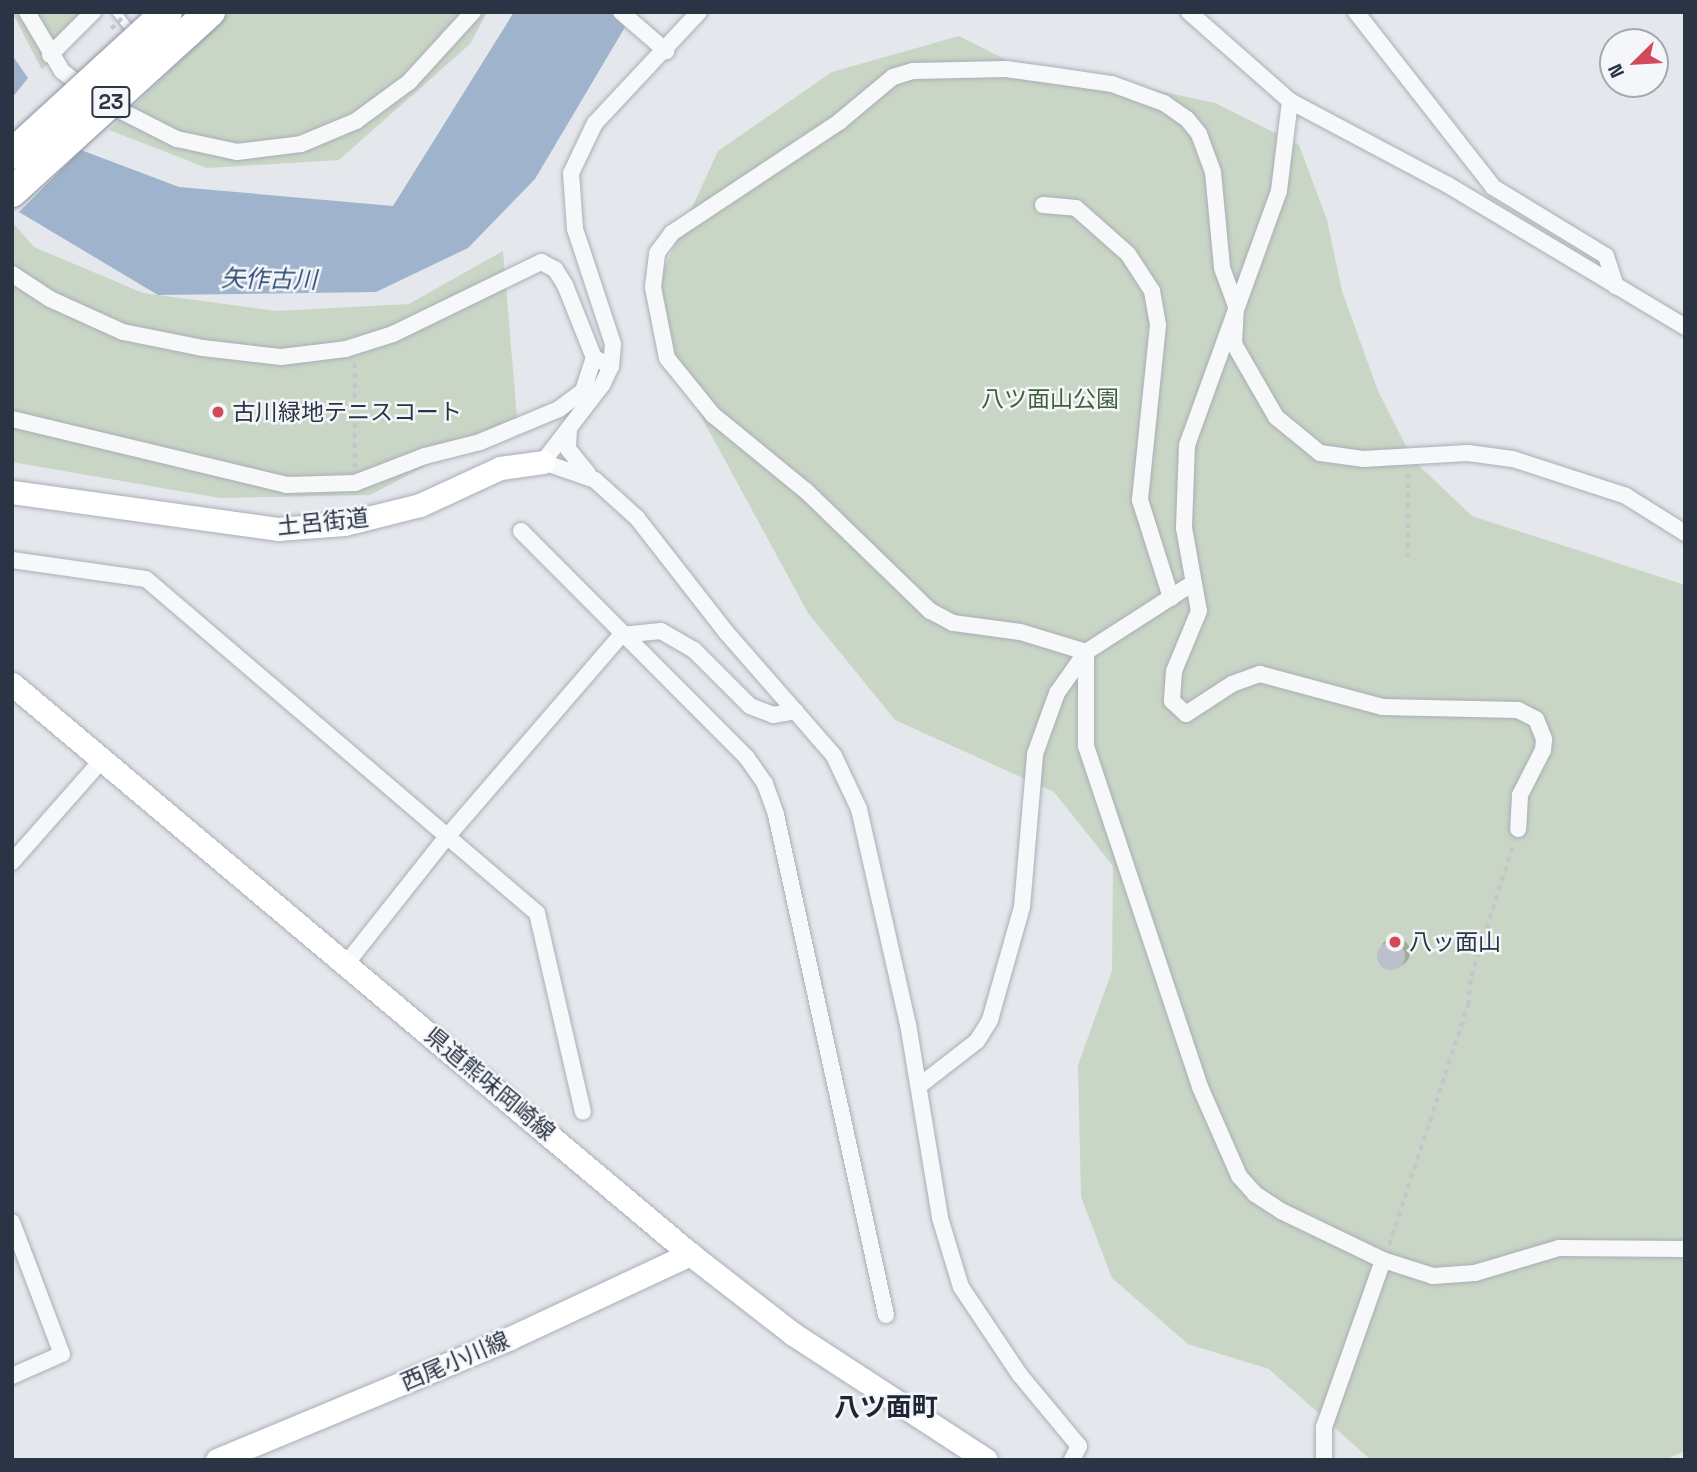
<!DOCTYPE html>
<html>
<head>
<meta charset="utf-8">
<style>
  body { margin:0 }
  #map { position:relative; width:1697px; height:1472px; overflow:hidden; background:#e4e7ec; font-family:"Space Grotesk","Noto Sans JP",sans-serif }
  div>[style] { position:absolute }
  .green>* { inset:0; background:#c9d6c5 }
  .water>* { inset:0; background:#9fb4cc }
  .shadow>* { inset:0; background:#0003 }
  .round { border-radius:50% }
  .building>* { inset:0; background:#bbc0ca }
  .path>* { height:3.5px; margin-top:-1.75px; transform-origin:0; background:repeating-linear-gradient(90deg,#c2c5cb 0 5px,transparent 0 10px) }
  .roads { filter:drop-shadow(0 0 2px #a9aeb7) drop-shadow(0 0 2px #a9aeb7) }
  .lane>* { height:8px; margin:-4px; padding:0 4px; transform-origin:4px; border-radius:4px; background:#f7f8fa }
  .street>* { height:16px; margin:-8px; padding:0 8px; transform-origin:8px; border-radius:8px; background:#f7f8fa }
  .secondary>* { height:23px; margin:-11.5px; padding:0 11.5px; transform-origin:11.5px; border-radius:11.5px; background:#fff }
  .path-bridge>* { height:3.5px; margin-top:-1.75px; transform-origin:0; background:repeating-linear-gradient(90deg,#c2c5cb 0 5px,transparent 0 10px) }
  .bridges { filter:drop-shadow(0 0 2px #8b94a3) drop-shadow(0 0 2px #8b94a3) }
  .highway-bridge>* { height:30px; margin:-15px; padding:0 15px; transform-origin:15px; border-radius:15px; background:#fff }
  .dots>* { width:19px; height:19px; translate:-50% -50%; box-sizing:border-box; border:4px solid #f4f6f9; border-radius:50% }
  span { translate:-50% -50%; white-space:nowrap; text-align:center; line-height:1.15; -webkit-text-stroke:5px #f4f6f9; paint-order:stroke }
  .shield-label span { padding:2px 5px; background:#f4f6f9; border:2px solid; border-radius:5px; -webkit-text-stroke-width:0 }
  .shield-label { font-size:21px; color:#2b3445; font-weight:700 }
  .park-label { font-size:23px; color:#3f6138 }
  .poi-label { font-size:23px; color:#2b3445 }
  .left { translate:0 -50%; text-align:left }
  .street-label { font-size:23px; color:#2b3445 }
  .water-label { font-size:24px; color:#34527a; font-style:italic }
  .quarter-label { font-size:26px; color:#1d2536; font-weight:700 }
  .frame { position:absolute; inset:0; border:14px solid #2b3445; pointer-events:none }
  .north { position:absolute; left:1599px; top:28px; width:70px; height:70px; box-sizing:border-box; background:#f4f6f9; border:2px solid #a4a8b1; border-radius:50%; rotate:246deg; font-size:19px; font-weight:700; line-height:28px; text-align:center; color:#2b3445 }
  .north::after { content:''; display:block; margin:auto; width:24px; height:32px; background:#d1495b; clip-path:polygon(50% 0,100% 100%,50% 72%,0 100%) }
</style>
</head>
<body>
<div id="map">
  <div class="green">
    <div style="clip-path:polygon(12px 12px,97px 12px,42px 70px)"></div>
    <div style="clip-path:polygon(231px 12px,487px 12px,470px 44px,339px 160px,207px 168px,109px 130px)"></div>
    <div style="clip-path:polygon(959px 36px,1057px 86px,1095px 77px,1215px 103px,1299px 145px,1327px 220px,1342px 291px,1378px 391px,1413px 460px,1472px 516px,1685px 585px,1685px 1451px,1664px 1460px,1371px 1460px,1269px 1369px,1188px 1344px,1112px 1278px,1081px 1197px,1078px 1065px,1112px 971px,1113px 866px,1054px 792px,895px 720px,808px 613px,683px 383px,656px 286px,718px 151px,832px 72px)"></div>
    <div style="clip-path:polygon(12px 222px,34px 247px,143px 293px,277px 311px,409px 304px,503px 251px,517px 418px,370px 495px,220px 498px,12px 462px)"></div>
  </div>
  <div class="water">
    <div style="clip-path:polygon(514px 12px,634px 12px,535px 179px,468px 248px,376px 292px,158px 295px,19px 212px,81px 150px,179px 187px,393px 206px)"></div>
    <div style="clip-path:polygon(12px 55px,28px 78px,12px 98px)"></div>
  </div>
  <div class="shadow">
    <div class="round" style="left:1380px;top:937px;width:30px;height:30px"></div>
  </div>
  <div class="building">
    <div class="round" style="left:1377px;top:942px;width:28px;height:28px"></div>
  </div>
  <div class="path">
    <div style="left:355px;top:363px;width:104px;rotate:90deg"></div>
    <div style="left:1408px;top:473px;width:84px;rotate:90deg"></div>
    <div style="left:1389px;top:1245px;width:253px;rotate:-71.8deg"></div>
    <div style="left:1468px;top:1005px;width:29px;rotate:-84deg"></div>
    <div style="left:1471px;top:976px;width:138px;rotate:-72.2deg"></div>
  </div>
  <div class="roads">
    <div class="lane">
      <div style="left:116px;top:12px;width:28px;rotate:51deg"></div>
    </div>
    <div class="street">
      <div style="left:27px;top:12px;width:69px;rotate:59.3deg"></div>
      <div style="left:62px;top:71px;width:46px;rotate:37.9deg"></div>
      <div style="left:98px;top:99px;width:89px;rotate:26.9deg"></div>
      <div style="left:177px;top:139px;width:61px;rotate:12.2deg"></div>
      <div style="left:237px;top:152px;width:64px;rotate:-7.1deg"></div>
      <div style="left:301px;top:144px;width:60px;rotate:-22.7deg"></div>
      <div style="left:356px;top:121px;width:66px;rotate:-36.3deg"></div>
      <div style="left:409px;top:82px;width:95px;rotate:-47.6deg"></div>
      <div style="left:621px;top:12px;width:60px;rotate:40.9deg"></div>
      <div style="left:699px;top:12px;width:152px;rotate:133.1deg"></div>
      <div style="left:595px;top:123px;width:55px;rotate:115.6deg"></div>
      <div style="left:571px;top:173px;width:56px;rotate:85.9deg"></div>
      <div style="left:575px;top:229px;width:121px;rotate:71.7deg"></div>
      <div style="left:613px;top:344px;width:22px;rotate:95deg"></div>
      <div style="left:611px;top:366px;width:21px;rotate:115deg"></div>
      <div style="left:602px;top:385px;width:97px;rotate:127.5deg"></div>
      <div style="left:543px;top:462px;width:55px;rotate:19.1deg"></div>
      <div style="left:595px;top:480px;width:57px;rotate:42.1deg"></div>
      <div style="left:637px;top:518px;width:145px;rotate:52deg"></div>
      <div style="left:726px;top:632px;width:164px;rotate:48.9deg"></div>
      <div style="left:834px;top:756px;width:59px;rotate:64.7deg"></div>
      <div style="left:859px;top:809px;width:221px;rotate:77.2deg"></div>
      <div style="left:908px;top:1024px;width:197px;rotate:80.6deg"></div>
      <div style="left:940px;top:1218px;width:72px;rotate:73.1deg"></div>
      <div style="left:961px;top:1287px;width:106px;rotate:56.2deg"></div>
      <div style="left:1020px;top:1375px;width:92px;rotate:50.3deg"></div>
      <div style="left:1079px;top:1446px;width:16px;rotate:117deg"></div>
      <div style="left:1189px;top:12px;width:135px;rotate:41.4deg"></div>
      <div style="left:1290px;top:101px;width:179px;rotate:28deg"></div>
      <div style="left:1448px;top:185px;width:276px;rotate:30.9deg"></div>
      <div style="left:1356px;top:12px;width:222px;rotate:51.9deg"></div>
      <div style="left:1493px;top:187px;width:132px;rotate:31.4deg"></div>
      <div style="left:1606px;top:256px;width:32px;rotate:72deg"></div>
      <div style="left:50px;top:55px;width:61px;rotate:-45deg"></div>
      <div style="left:1290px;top:101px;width:91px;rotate:97deg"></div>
      <div style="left:1279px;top:191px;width:270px;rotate:109.9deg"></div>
      <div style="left:1187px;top:445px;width:83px;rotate:92.1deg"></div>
      <div style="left:1184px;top:528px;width:84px;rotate:79.8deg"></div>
      <div style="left:1199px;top:611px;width:65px;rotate:112.6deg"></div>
      <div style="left:1174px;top:671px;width:30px;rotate:94deg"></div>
      <div style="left:1172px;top:701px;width:19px;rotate:43deg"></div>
      <div style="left:1186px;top:714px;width:55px;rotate:-33.1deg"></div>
      <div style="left:1232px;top:684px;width:30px;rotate:-20deg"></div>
      <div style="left:1260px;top:674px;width:126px;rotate:15.1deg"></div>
      <div style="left:1382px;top:707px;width:136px;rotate:1.3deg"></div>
      <div style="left:1518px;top:710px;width:20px;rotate:27deg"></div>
      <div style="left:1536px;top:719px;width:22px;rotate:68deg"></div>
      <div style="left:1544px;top:739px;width:11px;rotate:95deg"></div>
      <div style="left:1543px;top:750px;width:51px;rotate:117.1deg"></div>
      <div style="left:1520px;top:795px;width:34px;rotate:93deg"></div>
      <div style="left:1043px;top:205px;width:33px;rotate:5deg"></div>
      <div style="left:1076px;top:208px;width:69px;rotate:41.5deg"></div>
      <div style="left:1128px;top:254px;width:44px;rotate:57deg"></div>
      <div style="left:1152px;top:291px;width:35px;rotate:80deg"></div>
      <div style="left:1158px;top:325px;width:176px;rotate:95.9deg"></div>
      <div style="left:1140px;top:500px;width:103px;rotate:72.4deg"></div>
      <div style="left:12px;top:274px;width:45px;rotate:33.3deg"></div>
      <div style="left:50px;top:299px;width:80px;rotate:24.3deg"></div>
      <div style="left:123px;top:332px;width:82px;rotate:11.3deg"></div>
      <div style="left:203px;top:348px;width:79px;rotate:6.6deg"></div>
      <div style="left:281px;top:357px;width:65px;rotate:-7deg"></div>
      <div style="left:346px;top:349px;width:49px;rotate:-17.7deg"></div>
      <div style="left:393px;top:334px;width:165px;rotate:-25.9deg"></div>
      <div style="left:541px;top:262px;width:16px;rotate:27deg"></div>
      <div style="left:555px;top:269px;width:19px;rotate:58deg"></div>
      <div style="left:565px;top:285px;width:79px;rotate:68.3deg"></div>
      <div style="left:594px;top:358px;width:19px;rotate:25deg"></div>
      <div style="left:12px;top:419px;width:282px;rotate:13.5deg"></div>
      <div style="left:286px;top:485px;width:69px;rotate:-1.7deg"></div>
      <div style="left:355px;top:483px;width:75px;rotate:-21.1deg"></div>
      <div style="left:425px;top:456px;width:57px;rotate:-14.3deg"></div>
      <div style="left:480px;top:442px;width:86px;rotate:-22.7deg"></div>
      <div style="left:559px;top:409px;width:30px;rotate:-37deg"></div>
      <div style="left:583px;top:391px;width:35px;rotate:-72deg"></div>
      <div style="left:569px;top:428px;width:21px;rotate:93deg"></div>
      <div style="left:568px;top:449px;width:32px;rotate:51deg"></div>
      <div style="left:521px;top:531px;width:320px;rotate:45.1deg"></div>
      <div style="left:747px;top:758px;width:32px;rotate:55deg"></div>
      <div style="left:765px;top:784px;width:33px;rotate:70deg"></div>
      <div style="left:776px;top:815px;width:512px;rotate:77.59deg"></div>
      <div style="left:12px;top:560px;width:135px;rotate:8.1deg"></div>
      <div style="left:146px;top:579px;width:514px;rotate:40.5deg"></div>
      <div style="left:537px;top:913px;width:204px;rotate:77deg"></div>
      <div style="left:1086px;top:652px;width:69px;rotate:-163.1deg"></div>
      <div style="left:1020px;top:632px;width:68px;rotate:-172.3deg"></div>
      <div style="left:953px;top:623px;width:26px;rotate:-152deg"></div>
      <div style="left:930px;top:611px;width:173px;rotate:-135.9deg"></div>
      <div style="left:806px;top:491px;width:120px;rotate:-140.7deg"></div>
      <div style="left:713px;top:415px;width:73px;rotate:-128.9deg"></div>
      <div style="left:667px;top:358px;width:72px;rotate:-101.2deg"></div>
      <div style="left:653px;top:287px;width:34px;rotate:-83deg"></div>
      <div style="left:657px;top:253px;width:25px;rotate:-53deg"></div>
      <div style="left:672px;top:233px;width:201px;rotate:-33.6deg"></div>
      <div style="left:839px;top:122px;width:70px;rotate:-39.8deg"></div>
      <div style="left:893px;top:77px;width:21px;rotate:-17deg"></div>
      <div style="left:913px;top:71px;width:93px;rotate:-1.2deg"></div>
      <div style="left:1006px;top:69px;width:44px;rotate:7.8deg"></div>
      <div style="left:1050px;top:75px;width:63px;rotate:8.3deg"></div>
      <div style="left:1112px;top:84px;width:55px;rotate:20.1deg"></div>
      <div style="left:1164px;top:103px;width:28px;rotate:35deg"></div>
      <div style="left:1187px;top:119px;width:19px;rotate:51deg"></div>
      <div style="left:1199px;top:134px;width:40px;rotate:69.8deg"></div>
      <div style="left:1213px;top:172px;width:96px;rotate:84.6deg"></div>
      <div style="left:1222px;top:268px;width:40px;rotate:69.8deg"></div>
      <div style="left:1236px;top:306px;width:38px;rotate:93deg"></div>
      <div style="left:1234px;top:344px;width:84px;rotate:60.1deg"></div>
      <div style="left:1276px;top:417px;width:57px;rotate:39.3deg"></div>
      <div style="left:1320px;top:453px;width:43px;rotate:7.9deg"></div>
      <div style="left:1363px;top:459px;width:105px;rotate:-3.3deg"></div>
      <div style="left:1468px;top:453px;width:45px;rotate:7.6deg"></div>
      <div style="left:1513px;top:459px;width:119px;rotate:18.1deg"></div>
      <div style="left:1626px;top:496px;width:70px;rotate:32.1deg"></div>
      <div style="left:1086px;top:652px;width:94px;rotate:90deg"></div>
      <div style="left:1086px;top:746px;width:360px;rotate:71.5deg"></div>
      <div style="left:1200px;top:1087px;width:97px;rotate:66.3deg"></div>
      <div style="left:1239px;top:1176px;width:24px;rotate:48deg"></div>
      <div style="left:1255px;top:1194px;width:31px;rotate:33deg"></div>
      <div style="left:1281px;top:1211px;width:113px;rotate:25.7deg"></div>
      <div style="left:1383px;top:1260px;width:52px;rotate:17.7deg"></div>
      <div style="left:1433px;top:1276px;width:42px;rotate:-4.1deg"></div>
      <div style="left:1475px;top:1273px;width:88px;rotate:-16.6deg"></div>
      <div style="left:1559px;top:1248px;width:126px;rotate:0.5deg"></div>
      <div style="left:12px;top:862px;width:135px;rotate:-48.6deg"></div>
      <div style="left:346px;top:964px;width:161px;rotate:-51.6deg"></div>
      <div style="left:446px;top:838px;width:268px;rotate:-49.2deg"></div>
      <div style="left:621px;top:635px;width:40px;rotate:-5.7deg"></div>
      <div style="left:661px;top:631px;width:38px;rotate:30deg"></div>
      <div style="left:694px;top:650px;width:79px;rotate:45deg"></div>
      <div style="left:750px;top:706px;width:25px;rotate:21deg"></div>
      <div style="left:773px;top:715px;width:23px;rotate:-10deg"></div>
      <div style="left:919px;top:1086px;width:73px;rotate:-37.8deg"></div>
      <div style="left:977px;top:1041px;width:25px;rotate:-58deg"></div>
      <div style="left:990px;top:1020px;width:117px;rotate:-74.2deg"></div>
      <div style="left:1022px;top:907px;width:154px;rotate:-85.1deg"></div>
      <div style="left:1035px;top:754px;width:65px;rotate:-70.2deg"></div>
      <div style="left:1057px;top:693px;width:50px;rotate:-54.7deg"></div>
      <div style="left:1086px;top:652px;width:127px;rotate:-32.8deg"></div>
      <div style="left:12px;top:1222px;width:141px;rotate:69.3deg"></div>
      <div style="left:62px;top:1354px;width:55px;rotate:156.3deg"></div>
      <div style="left:1324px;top:1460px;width:33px;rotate:-90deg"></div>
      <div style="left:1324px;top:1427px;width:177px;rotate:-70.5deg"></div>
    </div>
    <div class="secondary">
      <div style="left:12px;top:492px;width:268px;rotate:7.9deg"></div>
      <div style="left:277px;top:529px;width:67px;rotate:-4.3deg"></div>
      <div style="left:344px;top:524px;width:78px;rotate:-14deg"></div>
      <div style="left:420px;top:505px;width:88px;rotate:-24.8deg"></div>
      <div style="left:500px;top:468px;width:43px;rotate:-7.9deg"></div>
      <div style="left:12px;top:684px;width:886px;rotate:40.05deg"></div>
      <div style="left:690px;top:1254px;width:130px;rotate:37.8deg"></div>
      <div style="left:793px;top:1334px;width:230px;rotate:33.1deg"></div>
      <div style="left:217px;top:1460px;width:317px;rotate:-22.6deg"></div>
      <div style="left:510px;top:1338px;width:199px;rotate:-25deg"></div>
    </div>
  </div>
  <div class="path-bridge">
    <div style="left:111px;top:29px;width:24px;rotate:-45deg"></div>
  </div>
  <div class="bridges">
    <div class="highway-bridge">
      <div style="left:12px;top:154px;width:210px;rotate:-42.5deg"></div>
      <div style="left:12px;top:192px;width:268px;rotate:-42.3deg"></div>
    </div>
  </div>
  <div class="dots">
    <div style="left:218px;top:412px;background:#d1495b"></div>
    <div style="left:1395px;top:942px;background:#d1495b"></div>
  </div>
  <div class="shield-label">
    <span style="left:111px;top:102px">23</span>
  </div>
  <div class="park-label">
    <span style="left:1050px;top:399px">八ツ面山公園</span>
  </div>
  <div class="poi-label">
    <span class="left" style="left:232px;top:412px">古川緑地テニスコート</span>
    <span class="left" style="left:1409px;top:942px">八ッ面山</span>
  </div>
  <div class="street-label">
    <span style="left:323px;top:522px;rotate:-6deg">土呂街道</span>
    <span style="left:490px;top:1084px;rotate:40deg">県道熊味岡崎線</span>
    <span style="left:455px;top:1361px;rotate:-23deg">西尾小川線</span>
  </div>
  <div class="water-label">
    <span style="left:269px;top:279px;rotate:1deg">矢作古川</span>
  </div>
  <div class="quarter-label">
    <span style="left:886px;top:1408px">八ツ面町</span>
  </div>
  <div class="frame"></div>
  <div class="north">N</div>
</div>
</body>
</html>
